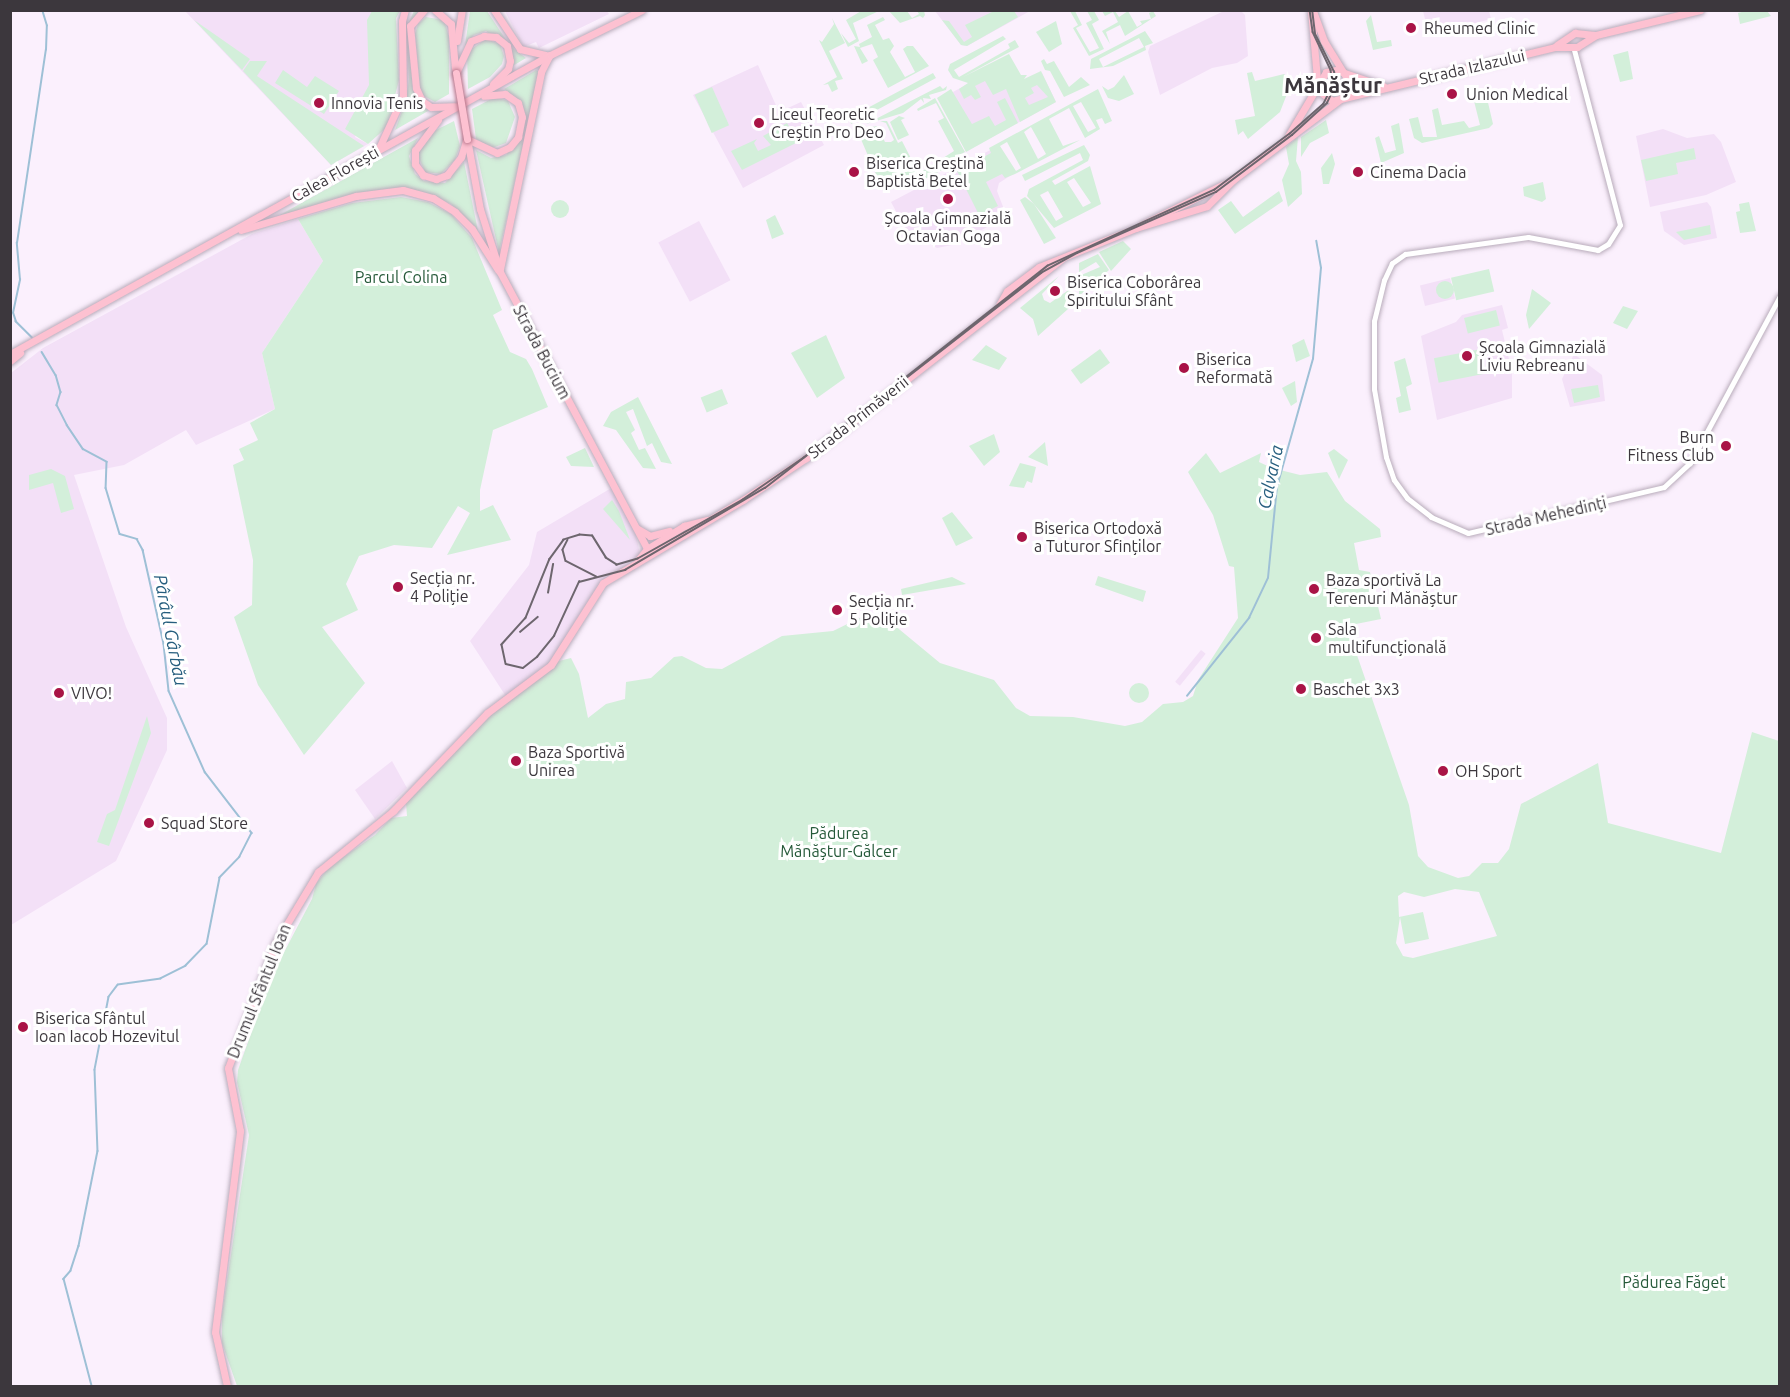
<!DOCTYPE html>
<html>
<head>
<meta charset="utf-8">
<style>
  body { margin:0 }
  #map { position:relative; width:1790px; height:1397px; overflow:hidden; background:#fbf0fd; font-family:Ubuntu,sans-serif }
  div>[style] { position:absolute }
  .built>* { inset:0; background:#f3e0f7; transform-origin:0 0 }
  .green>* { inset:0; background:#d3efda; transform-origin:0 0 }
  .round { border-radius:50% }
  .stream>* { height:1.5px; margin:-0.75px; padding:0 0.75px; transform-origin:0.75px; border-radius:0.75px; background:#9ec0d6 }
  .roads { filter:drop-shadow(0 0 2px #b9acbb) drop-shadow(0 0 2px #b9acbb) }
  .minor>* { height:5px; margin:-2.5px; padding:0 2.5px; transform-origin:2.5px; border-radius:2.5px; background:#fff }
  .major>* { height:7px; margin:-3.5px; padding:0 3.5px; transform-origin:3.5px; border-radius:3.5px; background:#fdc1d1 }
  .tram>* { height:1.5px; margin:-0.75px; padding:0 0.75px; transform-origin:0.75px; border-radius:0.75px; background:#6d666e }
  .bridges { filter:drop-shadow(0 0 2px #b8758a) drop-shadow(0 0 2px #b8758a) }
  .major-bridge>* { height:7px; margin:-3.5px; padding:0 3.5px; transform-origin:3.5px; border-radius:3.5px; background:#fdc1d1 }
  .dots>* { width:16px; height:16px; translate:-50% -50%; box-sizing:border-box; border:3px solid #fff; border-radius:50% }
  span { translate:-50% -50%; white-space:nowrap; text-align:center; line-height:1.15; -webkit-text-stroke:6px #fff; paint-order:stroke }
  .poi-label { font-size:16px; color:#3c373d }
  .left { translate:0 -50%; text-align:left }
  .right { translate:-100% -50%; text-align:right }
  .street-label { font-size:16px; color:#3c373d }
  .park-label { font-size:16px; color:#255939 }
  .water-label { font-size:18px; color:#265e7e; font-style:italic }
  .district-label { font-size:22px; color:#3c373d; font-weight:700 }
  .frame { position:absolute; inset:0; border:12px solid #3c373d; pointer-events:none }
</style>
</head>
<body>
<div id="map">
  <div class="built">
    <div style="clip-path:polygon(606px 10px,609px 14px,539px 48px,536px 42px,523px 47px,505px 11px)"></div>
    <div style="clip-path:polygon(185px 11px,383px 11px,386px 78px,355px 137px,368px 144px,331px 165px)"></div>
    <div style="clip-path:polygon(935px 11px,1030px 11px,967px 46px,961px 45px)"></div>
    <div style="clip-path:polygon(1224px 11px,1241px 11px,1245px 15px,1248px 56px,1237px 63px,1212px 68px,1160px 95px,1148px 52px,1150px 46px)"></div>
    <div style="clip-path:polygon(1423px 11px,1489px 11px,1491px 19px,1429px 35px)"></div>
    <div style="clip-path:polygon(1009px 61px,1022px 83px,1042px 73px,1056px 102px,972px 148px,944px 97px)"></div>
    <div style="clip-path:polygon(758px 65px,779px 112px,801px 102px,824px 145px,743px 188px,693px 95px)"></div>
    <div style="clip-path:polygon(1663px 129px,1687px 138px,1714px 134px,1721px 142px,1736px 182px,1706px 195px,1650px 207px,1636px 136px)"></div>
    <div style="clip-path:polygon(996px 147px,1013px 174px,999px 183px,997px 191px,1007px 217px,952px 245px,937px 248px,906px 230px,891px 202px)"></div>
    <div style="clip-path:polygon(1707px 202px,1711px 207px,1717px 238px,1684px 245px,1664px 231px,1660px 212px)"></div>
    <div style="clip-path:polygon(298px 219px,323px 261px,262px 353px,275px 409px,196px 445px,186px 430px,124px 465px,74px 475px,126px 627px,167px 718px,167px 750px,116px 861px,11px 925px,11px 373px,43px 348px,252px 234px)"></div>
    <div style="left:699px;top:221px;width:67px;height:46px;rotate:62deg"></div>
    <div style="left:1450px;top:278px;width:21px;height:31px;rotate:76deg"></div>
    <div style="clip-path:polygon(1502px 305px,1508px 328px,1502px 330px,1512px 372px,1512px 398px,1437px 420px,1421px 336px,1456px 322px,1462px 315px)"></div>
    <div style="clip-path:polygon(1574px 354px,1602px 375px,1605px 401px,1570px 407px,1562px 379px)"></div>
    <div style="clip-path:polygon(613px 487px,636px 535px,640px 554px,637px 561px,610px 577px,557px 657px,507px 698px,470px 641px,529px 565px,537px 532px)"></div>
    <div style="left:1201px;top:650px;width:6px;height:41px;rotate:39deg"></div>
    <div style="clip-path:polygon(392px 761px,407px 788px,375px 819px,355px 790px)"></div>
  </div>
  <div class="green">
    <div style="clip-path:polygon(863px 10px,879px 11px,853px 23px,859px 41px,848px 47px,841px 33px,849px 43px,856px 39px,846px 20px)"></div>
    <div style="clip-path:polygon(1749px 10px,1767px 11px,1771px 16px,1740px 24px,1738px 13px)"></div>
    <div style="clip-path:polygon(372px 11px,400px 11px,396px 18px,399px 80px,387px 127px,368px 144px,345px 129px,369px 85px,367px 20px)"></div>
    <div style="clip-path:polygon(414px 11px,423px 11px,410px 24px,413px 90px,428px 111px,395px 130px,406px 100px,409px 79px,406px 29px)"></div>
    <div style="clip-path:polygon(470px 11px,487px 11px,510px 46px,526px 58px,511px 67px,510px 50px,486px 31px,474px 35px,465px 46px)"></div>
    <div style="clip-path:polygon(889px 11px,907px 11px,912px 18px,919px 14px,917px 11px,924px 11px,925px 15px,923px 18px,920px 16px,900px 23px)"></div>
    <div style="clip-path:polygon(994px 11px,1014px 11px,1018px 17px,967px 46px,961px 45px,942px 20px,949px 21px,964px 42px,972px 37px,965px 25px)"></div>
    <div style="clip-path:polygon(1070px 11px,1075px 11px,1082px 25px,1076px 28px,1090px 52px,1099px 48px,1086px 23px,1092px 20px,1087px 11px,1094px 11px,1099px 20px,1092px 24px,1104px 49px,1089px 56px,1073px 28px,1078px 25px)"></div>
    <div style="clip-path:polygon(1102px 11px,1115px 11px,1119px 17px,1128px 11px,1137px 27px,1142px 24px,1140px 21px,1151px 19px,1149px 13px,1153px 11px,1156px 16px,1125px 36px,1120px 25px,1106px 32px,1110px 44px,1102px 31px,1118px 22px,1113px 12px,1105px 16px)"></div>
    <div style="clip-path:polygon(1371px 15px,1377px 42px,1391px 40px,1392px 46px,1373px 50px,1366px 21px)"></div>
    <div style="clip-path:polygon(426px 17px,444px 20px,449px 37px,449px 94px,435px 102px,422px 95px,420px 86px,415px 34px,418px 24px)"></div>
    <div style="clip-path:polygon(883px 17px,885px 20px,875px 25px,883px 40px,889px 38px,894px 46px,890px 52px,905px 77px,915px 72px,903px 49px,907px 46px,913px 46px,929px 66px,888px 88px,873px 60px,878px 57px,872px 44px,860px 48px,868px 61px,862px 64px,854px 46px,860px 47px,859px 44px,872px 37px,867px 25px)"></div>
    <div style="clip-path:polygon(832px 18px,845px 43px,829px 51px,843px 79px,835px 81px,838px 89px,832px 92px,828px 84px,823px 85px,837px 77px,819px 40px,822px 42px,834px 24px)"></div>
    <div style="clip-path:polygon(194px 20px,250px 59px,242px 70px)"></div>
    <div style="clip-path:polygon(1056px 21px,1062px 44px,1049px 52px,1036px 32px)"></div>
    <div style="clip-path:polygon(evenodd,1145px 31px,1153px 43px,1145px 46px,1146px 50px,1113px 66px,1090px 69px,1091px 59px,1145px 31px,1139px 38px,1144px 47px,1103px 67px,1099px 59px,1139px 38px)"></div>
    <div style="clip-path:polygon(evenodd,1003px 36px,1006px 39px,954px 70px,959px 77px,1010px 48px,1008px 44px,1015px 40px,1019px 47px,963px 77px,1009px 54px,1021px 75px,1027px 75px,1024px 79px,1041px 71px,1056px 102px,1020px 122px,1006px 89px,993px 95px,985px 81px,975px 86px,981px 97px,975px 100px,971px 95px,964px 99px,959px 89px,968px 83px,953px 78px,948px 70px,950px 64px,1003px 36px,1037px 85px,1048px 97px,1029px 105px,1025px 98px,1034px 93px,1031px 88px,1037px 85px)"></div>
    <div style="clip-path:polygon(486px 39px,500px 44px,504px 56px,502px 64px,490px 77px,468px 89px,467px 52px)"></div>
    <div style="clip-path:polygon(1628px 51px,1633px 79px,1620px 82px,1613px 55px)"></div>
    <div style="clip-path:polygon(1044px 59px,1047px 64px,1054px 61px,1069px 87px,1081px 77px,1090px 85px,1064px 97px,1050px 71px,1045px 70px,1041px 61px)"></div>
    <div style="clip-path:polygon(250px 61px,267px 61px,257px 76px,364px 146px,331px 165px,243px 71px)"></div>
    <div style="clip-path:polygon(283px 70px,307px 87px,315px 76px,339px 91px,324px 114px,275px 83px)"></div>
    <div style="clip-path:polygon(536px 70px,539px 72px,499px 253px,476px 150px,491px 158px,506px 155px,517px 141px,521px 115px,519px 100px,504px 89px)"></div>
    <div style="clip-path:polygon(1252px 72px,1255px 81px,1284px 74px,1292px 81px,1280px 112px,1248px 139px,1243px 131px,1238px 135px,1235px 120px,1255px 116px,1247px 73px)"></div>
    <div style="clip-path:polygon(933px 73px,936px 78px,851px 124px,850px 120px,852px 116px,852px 119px,861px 116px,860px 112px)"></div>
    <div style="clip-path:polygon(1124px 75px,1134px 94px,1119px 101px,1108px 98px,1102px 86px,1108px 90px,1114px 87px)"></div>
    <div style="clip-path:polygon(940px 86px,943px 89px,947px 86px,946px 90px,929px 95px,931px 99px,923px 98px,924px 103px,921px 99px,903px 113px,866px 124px)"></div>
    <div style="left:712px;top:87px;width:42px;height:19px;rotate:66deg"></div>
    <div style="clip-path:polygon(951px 89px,972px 124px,989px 116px,995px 126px,1006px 120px,997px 102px,1005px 98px,1018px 123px,966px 152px,937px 98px)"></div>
    <div style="clip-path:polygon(evenodd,1098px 89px,1112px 121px,1105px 124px,1102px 118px,1096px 120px,1100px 129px,1085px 138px,1069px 108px,1049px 119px,1063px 146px,1080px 140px,1015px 174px,1005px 178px,1002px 174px,986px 182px,998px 206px,979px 215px,957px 171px,991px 153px,989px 148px,1098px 89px,1081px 102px,1096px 128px,1088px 132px,1073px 106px,1081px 102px,1098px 89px,1031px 127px,1046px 154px,1038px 159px,1024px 132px,1031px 127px,1098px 89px,1007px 142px,1021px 168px,1016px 171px,1000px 146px,1007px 142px)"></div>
    <div style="clip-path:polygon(1486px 94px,1493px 124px,1489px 128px,1422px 143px,1414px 138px,1409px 119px,1418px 117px,1423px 137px,1437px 137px,1432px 110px,1438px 108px,1442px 125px,1464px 121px,1469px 128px,1480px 125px,1473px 97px)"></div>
    <div style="clip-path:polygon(495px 97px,508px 101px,515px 117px,506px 143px,492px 148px,476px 139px,472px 109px)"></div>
    <div style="clip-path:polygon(935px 98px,965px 152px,949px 160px,952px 165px,921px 181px,918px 177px,884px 193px,857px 130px,877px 126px,885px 142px,891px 142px,894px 140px,886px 123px,880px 121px,887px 121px,898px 143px,902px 141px,918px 172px,921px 172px,954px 151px,938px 121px,944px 118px,936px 103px,918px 111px,917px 109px)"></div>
    <div style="clip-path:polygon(899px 116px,905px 118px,901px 120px,909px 135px,898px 140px,890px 122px)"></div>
    <div style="clip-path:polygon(1326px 120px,1329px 133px,1310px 143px,1301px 157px,1301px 137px)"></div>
    <div style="clip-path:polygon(454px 121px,460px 146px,455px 160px,441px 174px,425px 172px,418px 156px,421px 146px,428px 134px)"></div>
    <div style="clip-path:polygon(787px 123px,798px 142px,742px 170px,731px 151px,757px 139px,754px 143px,758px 151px,771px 145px,763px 136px)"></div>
    <div style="clip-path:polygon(1399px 123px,1404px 153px,1381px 163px,1375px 138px,1379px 136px,1385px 153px,1396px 150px,1391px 126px)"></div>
    <div style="clip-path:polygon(1298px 137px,1296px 161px,1301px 172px,1302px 194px,1288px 207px,1282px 180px,1289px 164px,1286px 147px)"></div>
    <div style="clip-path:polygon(418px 138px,409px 156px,415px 174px,424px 181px,445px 183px,464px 162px,478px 231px,451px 204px,424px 192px,402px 190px,280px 215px)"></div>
    <div style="clip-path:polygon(evenodd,1084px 145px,1090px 155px,1088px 161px,1052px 181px,1055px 185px,1090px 166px,1101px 204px,1054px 228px,1027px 196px,1029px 189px,1083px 160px,1080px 153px,1025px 181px,1022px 175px,1084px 145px,1074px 178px,1091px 203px,1083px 207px,1067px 182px,1074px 178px,1084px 145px,1048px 191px,1063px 217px,1056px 221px,1040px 195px,1048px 191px)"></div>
    <div style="clip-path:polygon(1694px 148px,1696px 159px,1676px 163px,1678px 174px,1646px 181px,1641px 160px)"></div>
    <div style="clip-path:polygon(1332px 153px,1335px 164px,1329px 184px,1323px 184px,1321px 168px)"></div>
    <div style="clip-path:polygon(1543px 182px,1546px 199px,1542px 202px,1524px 196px,1523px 187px)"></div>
    <div style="clip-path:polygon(1279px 191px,1283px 201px,1235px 234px,1218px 210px,1231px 201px,1243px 217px)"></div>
    <div style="clip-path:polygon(401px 197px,428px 202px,451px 214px,472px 238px,502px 310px,493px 315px,510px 352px,526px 359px,532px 369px,548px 407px,493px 430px,480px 490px,480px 511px,493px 505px,511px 540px,447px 555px,470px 513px,458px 506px,432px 548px,394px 545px,359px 556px,346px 584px,358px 610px,322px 627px,365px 683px,304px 755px,258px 685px,234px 617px,252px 605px,253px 560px,233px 465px,244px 460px,239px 449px,258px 440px,250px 423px,275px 409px,262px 353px,323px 261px,298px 219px,352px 203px)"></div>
    <div style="clip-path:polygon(1025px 197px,1034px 204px,1056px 238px,1044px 244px,1020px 200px)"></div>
    <div class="round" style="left:551px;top:200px;width:18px;height:18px"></div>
    <div style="clip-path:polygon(1749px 202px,1756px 231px,1740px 233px,1736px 212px,1740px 211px,1739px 204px)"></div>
    <div style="clip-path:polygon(775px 215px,784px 234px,772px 239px,766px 220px)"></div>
    <div style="clip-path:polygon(1710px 225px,1711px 234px,1684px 240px,1676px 232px)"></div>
    <div style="clip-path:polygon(1123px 241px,1131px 249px,1111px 271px,1099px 252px)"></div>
    <div style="clip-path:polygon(1098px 254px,1109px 270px,1079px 296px,1079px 276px,1100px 267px,1096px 262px,1079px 272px,1079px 263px)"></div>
    <div style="left:1489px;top:269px;width:23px;height:39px;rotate:77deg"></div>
    <div style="clip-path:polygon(1059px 276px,1042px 294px,1044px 300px,1050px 303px,1070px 289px,1078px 300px,1038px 336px,1033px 319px,1020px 308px)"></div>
    <div class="round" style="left:1436px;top:281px;width:18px;height:18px"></div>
    <div style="clip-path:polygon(1532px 289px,1551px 303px,1529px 329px,1526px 315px)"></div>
    <div style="clip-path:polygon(1623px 306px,1638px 311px,1627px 329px,1613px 323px)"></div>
    <div style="left:1496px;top:310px;width:16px;height:33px;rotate:76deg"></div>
    <div style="clip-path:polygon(826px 335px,845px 378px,817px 398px,791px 353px)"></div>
    <div style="clip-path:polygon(1304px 339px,1310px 356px,1296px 362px,1292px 345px)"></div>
    <div style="clip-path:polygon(986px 345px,1007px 358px,999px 370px,972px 360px)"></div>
    <div style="left:1100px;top:349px;width:17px;height:36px;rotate:54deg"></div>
    <div style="left:1481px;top:349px;width:25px;height:48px;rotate:79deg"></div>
    <div style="clip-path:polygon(1405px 358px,1412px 384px,1406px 387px,1411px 410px,1399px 413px,1396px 398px,1401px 396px,1394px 362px)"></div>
    <div style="clip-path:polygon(1295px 381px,1297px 402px,1291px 406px,1282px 388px)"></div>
    <div style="clip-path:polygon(1598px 385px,1600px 397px,1574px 403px,1571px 389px)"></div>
    <div style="left:722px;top:389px;width:16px;height:23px;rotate:68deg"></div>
    <div style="clip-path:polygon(638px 397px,672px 464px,661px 462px,652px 443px,647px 446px,633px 409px,626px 412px,635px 430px,631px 433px,639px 450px,645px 448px,656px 469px,643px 468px,616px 430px,603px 426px,611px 412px)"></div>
    <div style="clip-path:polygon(994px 434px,1000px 452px,984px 466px,969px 446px)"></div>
    <div style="clip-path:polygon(1045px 442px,1048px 466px,1028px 457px)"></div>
    <div style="clip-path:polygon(585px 448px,594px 467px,571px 466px,566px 457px)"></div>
    <div style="clip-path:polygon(1334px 449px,1348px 460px,1339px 479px,1328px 453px)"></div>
    <div style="clip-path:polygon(evenodd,1206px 453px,1220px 473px,1261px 453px,1259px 462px,1272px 468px,1300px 475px,1327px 472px,1345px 501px,1380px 529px,1381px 537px,1354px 543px,1359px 570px,1370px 572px,1381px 619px,1356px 624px,1350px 635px,1409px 805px,1418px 856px,1428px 867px,1458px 878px,1469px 876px,1482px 863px,1498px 863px,1509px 849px,1521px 804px,1598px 763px,1608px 823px,1721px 853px,1752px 732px,1779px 741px,1779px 1386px,237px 1386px,222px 1343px,222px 1314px,249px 1135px,237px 1082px,238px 1070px,271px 977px,312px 899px,316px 884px,329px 867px,375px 835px,391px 818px,407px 816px,406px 803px,485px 719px,555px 662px,571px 658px,579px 674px,588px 718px,606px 704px,625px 699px,626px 682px,651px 678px,674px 657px,682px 656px,706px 668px,722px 669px,782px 636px,833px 631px,870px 613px,888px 620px,940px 663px,994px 680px,1016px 708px,1030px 716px,1073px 717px,1125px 726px,1142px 722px,1163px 704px,1183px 702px,1193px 696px,1198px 680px,1238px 618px,1234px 567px,1229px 566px,1213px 515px,1188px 472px,1206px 453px,1455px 889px,1479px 892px,1497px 936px,1413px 958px,1403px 956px,1396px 943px,1400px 917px,1405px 944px,1429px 939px,1423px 912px,1399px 917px,1398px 896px,1404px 892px,1424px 897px,1455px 889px)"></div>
    <div style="clip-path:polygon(1020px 463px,1036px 467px,1032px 483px,1027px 481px,1024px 488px,1009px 486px)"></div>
    <div style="clip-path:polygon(51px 469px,65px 476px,74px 509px,61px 513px,53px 483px,29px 490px,29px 475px)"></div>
    <div style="clip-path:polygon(612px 500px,619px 511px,630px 540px,603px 509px)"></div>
    <div style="clip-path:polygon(952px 512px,973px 538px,956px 546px,942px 518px)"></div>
    <div style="clip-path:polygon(1098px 576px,1146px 591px,1143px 602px,1095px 585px)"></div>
    <div style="clip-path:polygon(952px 577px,966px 584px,902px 595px,901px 589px)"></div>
    <div class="round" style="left:1129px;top:683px;width:20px;height:20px"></div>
    <div style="clip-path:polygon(147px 716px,151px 733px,109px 846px,97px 842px,107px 814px,115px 810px)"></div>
  </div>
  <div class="stream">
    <div style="left:32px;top:338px;width:23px;rotate:-135deg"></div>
    <div style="left:16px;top:322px;width:9px;rotate:-108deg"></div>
    <div style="left:13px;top:313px;width:34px;rotate:-78deg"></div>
    <div style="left:20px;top:280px;width:37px;rotate:-95deg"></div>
    <div style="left:17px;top:243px;width:195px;rotate:-81.5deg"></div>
    <div style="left:46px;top:50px;width:24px;rotate:-88deg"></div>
    <div style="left:47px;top:26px;width:17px;rotate:-107deg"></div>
    <div style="left:42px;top:352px;width:27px;rotate:59deg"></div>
    <div style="left:56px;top:375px;width:18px;rotate:74deg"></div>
    <div style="left:61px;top:392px;width:14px;rotate:107deg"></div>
    <div style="left:57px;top:405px;width:22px;rotate:63deg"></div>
    <div style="left:67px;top:425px;width:29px;rotate:56deg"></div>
    <div style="left:83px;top:449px;width:27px;rotate:28deg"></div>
    <div style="left:107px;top:462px;width:26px;rotate:92deg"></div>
    <div style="left:106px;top:488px;width:48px;rotate:73.1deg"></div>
    <div style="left:120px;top:534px;width:18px;rotate:16deg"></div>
    <div style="left:137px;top:539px;width:13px;rotate:61deg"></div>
    <div style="left:143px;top:550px;width:96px;rotate:77.4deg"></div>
    <div style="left:164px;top:644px;width:47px;rotate:83.9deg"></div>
    <div style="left:169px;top:691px;width:89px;rotate:66deg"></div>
    <div style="left:205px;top:772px;width:77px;rotate:52.4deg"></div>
    <div style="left:252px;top:833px;width:27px;rotate:117deg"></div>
    <div style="left:240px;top:857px;width:29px;rotate:134deg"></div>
    <div style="left:220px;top:878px;width:67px;rotate:101.1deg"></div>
    <div style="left:207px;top:944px;width:30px;rotate:134deg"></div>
    <div style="left:186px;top:966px;width:28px;rotate:153deg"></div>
    <div style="left:161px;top:979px;width:43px;rotate:172.1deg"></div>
    <div style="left:118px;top:985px;width:15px;rotate:127deg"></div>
    <div style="left:109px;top:997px;width:74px;rotate:100.9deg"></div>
    <div style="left:95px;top:1070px;width:81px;rotate:87.9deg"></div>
    <div style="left:98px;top:1151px;width:97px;rotate:101.3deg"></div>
    <div style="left:79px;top:1246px;width:26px;rotate:108deg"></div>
    <div style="left:71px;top:1271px;width:11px;rotate:131deg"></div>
    <div style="left:64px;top:1279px;width:111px;rotate:75.3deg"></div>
    <div style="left:1187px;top:696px;width:100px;rotate:-51.5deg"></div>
    <div style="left:1249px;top:618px;width:44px;rotate:-64.6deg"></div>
    <div style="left:1268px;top:578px;width:91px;rotate:-84.4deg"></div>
    <div style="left:1277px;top:487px;width:133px;rotate:-74.3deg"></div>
    <div style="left:1313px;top:359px;width:91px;rotate:-85deg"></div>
    <div style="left:1321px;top:268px;width:27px;rotate:-100deg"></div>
  </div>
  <div class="roads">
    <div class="minor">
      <div style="left:1573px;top:46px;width:185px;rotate:75.3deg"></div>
      <div style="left:1620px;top:225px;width:22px;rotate:122deg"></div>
      <div style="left:1608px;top:244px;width:12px;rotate:149deg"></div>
      <div style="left:1598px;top:250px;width:71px;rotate:-169.5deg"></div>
      <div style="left:1528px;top:237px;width:124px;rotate:172.1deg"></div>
      <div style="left:1405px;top:254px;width:16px;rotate:145deg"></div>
      <div style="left:1392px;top:263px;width:19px;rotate:115deg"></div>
      <div style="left:1384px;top:280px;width:42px;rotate:103.7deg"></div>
      <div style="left:1374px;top:321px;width:68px;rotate:90deg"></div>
      <div style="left:1374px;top:389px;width:69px;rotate:80deg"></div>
      <div style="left:1386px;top:457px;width:24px;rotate:71deg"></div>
      <div style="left:1394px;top:480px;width:22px;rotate:54deg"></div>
      <div style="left:1407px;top:498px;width:31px;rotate:38deg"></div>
      <div style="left:1431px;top:517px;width:40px;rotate:23.4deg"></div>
      <div style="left:1468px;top:533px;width:201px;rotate:-13.2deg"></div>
      <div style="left:1664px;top:487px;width:35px;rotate:-43deg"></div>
      <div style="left:1690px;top:463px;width:190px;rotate:-61.7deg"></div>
    </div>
    <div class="major">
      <div style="left:424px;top:10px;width:21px;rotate:131deg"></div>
      <div style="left:410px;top:26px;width:62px;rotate:84.5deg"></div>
      <div style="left:416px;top:88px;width:14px;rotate:65deg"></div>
      <div style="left:422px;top:101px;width:11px;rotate:34deg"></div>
      <div style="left:431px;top:107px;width:23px;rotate:-2deg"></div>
      <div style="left:435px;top:10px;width:21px;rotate:41deg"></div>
      <div style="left:451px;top:24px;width:44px;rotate:84.8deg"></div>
      <div style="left:494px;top:10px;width:47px;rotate:56.3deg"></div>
      <div style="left:520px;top:49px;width:28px;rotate:13deg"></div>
      <div style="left:1311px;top:10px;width:80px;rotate:85deg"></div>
      <div style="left:1318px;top:90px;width:18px;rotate:38deg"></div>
      <div style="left:1332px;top:101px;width:229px;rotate:-13.6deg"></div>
      <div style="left:1555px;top:47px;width:22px"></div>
      <div style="left:1577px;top:47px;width:22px;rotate:-32deg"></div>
      <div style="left:1596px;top:35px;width:107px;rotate:-13.5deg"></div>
      <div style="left:457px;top:41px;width:31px;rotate:-81deg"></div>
      <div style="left:1557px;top:45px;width:22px;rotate:-34deg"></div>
      <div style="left:1575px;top:33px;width:20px;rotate:6deg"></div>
      <div style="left:456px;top:73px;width:35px;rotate:-65deg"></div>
      <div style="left:471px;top:41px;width:14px;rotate:-21deg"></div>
      <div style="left:484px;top:36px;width:12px;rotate:5deg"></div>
      <div style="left:496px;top:37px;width:14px;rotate:39deg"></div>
      <div style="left:507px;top:46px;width:15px;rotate:79deg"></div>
      <div style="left:510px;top:61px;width:8px;rotate:104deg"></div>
      <div style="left:508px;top:69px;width:21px;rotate:135deg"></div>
      <div style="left:438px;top:120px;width:38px;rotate:127deg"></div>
      <div style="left:415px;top:150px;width:14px;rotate:90deg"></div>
      <div style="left:415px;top:164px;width:14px;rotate:54deg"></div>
      <div style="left:423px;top:175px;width:14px;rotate:17deg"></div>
      <div style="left:436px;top:179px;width:12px;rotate:-20deg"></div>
      <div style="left:447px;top:175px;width:23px;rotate:-52deg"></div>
      <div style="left:461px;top:157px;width:17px;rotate:-73deg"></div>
      <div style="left:1288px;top:136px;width:74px;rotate:-59.3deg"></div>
      <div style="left:1326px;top:72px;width:10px;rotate:-11deg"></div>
      <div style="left:1336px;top:70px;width:50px;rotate:18.8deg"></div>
      <div style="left:467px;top:139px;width:71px;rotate:79.5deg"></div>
      <div style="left:480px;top:209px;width:66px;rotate:72.4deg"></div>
      <div style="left:500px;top:272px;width:319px;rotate:62deg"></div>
      <div style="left:467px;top:139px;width:33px;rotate:25deg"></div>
      <div style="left:497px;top:153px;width:14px;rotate:-25deg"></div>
      <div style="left:510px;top:147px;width:13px;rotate:-51deg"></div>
      <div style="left:518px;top:137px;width:20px;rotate:-79deg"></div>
      <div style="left:522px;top:117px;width:15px;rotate:-106deg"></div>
      <div style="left:518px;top:103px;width:16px;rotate:-145deg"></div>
      <div style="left:505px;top:94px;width:21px;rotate:175deg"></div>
      <div style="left:379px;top:148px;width:57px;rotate:-65.2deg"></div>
      <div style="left:403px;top:96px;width:75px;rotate:-90.8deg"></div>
      <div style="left:402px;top:21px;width:11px;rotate:-75deg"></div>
      <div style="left:1141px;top:225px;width:99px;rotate:-26.3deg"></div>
      <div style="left:241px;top:230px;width:120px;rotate:-16.5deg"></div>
      <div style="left:356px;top:196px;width:47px;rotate:-7.3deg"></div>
      <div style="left:403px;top:190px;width:31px;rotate:15deg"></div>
      <div style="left:433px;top:198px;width:26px;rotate:32deg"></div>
      <div style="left:455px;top:212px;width:24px;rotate:45deg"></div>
      <div style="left:472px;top:229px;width:49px;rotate:57.6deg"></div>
      <div style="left:500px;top:269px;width:201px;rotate:-78.2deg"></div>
      <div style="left:541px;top:72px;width:18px;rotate:-63deg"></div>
      <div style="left:999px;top:305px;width:16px;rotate:-60deg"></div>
      <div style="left:1007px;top:291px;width:40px;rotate:-37deg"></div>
      <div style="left:1039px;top:267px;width:105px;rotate:-21.9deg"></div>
      <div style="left:1136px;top:228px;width:74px;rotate:-17.2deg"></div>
      <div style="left:1207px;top:206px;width:37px;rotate:-45deg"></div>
      <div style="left:1233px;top:180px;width:138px;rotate:-37deg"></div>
      <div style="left:1343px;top:97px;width:18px;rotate:-74deg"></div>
      <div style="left:1348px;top:80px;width:46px;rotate:-121.6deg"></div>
      <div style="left:1324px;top:41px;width:33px;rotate:-110deg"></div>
      <div style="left:10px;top:354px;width:617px;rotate:-28.97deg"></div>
      <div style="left:550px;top:55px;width:102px;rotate:-26.1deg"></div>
      <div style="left:10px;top:361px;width:13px;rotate:-39deg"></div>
      <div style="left:638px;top:529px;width:14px;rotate:30deg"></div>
      <div style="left:650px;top:536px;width:20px;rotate:-15deg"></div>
      <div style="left:638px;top:560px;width:14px;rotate:-51deg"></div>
      <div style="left:647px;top:549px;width:44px;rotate:-31.9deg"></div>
      <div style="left:684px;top:526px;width:24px;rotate:-15deg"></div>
      <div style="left:227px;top:1386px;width:55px;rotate:-102.5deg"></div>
      <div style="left:215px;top:1332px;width:203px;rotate:-82.9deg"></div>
      <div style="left:240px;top:1131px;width:64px;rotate:-100.8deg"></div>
      <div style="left:228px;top:1068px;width:135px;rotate:-69.1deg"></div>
      <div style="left:276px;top:942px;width:82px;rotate:-59deg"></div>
      <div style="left:318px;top:872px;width:97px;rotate:-39.1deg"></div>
      <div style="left:393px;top:811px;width:136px;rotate:-46.2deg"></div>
      <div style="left:487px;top:713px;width:80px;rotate:-36.9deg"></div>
      <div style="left:551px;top:665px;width:97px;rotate:-57.6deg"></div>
      <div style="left:603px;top:583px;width:163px;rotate:-30.7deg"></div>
      <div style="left:743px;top:500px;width:76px;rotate:-33.7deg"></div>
      <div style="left:806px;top:458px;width:324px;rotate:-37.9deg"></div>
    </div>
  </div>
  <div class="tram">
    <div style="left:1310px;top:10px;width:22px;rotate:82deg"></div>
    <div style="left:1313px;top:32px;width:42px;rotate:64.7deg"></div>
    <div style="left:1331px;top:70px;width:16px;rotate:83deg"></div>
    <div style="left:1333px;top:86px;width:20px;rotate:117deg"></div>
    <div style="left:1324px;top:104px;width:45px;rotate:138.6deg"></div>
    <div style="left:1290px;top:134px;width:94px;rotate:143.3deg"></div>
    <div style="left:1215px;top:190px;width:183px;rotate:155.5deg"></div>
    <div style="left:1048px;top:266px;width:310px;rotate:141.8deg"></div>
    <div style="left:804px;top:458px;width:74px;rotate:145.5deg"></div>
    <div style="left:743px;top:500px;width:120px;rotate:150.7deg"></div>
    <div style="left:638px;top:559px;width:22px;rotate:164deg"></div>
    <div style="left:617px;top:565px;width:13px;rotate:-148deg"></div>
    <div style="left:606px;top:558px;width:26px;rotate:-122deg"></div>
    <div style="left:592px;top:536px;width:12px;rotate:-175deg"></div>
    <div style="left:580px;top:535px;width:17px;rotate:163deg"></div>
    <div style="left:564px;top:540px;width:24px;rotate:126deg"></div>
    <div style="left:550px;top:559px;width:64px;rotate:112.1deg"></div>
    <div style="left:526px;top:618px;width:36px;rotate:132deg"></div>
    <div style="left:502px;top:645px;width:19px;rotate:78deg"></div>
    <div style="left:506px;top:664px;width:17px;rotate:13deg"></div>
    <div style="left:523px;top:668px;width:18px;rotate:-38deg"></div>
    <div style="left:537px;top:657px;width:27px;rotate:-51deg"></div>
    <div style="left:554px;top:636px;width:60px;rotate:-65.2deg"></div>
    <div style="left:579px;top:582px;width:48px;rotate:-14.6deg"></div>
    <div style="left:625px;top:570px;width:162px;rotate:-30.4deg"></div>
    <div style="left:765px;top:488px;width:350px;rotate:-37.9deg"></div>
    <div style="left:1041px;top:273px;width:41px;rotate:-29.1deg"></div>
    <div style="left:1077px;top:253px;width:152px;rotate:-23.7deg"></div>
    <div style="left:1216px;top:192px;width:95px;rotate:-36.9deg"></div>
    <div style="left:1292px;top:135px;width:47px;rotate:-42.4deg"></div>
    <div style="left:1327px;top:103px;width:21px;rotate:-65deg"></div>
    <div style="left:1336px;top:84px;width:12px;rotate:-99deg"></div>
    <div style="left:1334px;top:72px;width:42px;rotate:-116.6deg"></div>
    <div style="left:1315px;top:34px;width:24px;rotate:-97deg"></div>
    <div style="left:568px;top:540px;width:11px;rotate:117deg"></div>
    <div style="left:563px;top:550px;width:11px;rotate:75deg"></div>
    <div style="left:566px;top:561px;width:34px;rotate:27deg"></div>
    <div style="left:548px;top:593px;width:29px;rotate:-80deg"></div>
    <div style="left:520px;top:632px;width:23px;rotate:-40deg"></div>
  </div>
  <div class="bridges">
    <div class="major-bridge">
      <div style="left:456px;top:73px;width:67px;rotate:80.5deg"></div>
    </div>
  </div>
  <div class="dots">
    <div style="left:1411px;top:28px;background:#a91446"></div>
    <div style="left:1452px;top:94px;background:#a91446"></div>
    <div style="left:319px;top:103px;background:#a91446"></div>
    <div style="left:759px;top:123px;background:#a91446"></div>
    <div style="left:854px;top:172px;background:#a91446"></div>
    <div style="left:1358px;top:172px;background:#a91446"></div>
    <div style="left:948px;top:199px;background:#a91446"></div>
    <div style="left:1055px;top:291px;background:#a91446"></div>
    <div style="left:1467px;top:356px;background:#a91446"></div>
    <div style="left:1184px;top:368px;background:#a91446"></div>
    <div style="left:1726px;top:446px;background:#a91446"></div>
    <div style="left:1022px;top:537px;background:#a91446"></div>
    <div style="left:398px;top:587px;background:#a91446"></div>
    <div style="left:1314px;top:589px;background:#a91446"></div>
    <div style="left:837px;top:610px;background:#a91446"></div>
    <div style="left:1316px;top:638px;background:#a91446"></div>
    <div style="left:1301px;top:689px;background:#a91446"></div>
    <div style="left:59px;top:693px;background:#a91446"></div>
    <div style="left:516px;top:761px;background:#a91446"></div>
    <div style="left:1443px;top:771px;background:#a91446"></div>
    <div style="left:149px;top:823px;background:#a91446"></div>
    <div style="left:23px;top:1027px;background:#a91446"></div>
  </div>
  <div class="poi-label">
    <span class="left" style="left:1424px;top:28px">Rheumed Clinic</span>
    <span class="left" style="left:1466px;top:94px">Union Medical</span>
    <span class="left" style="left:331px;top:103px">Innovia Tenis</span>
    <span class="left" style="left:771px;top:123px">Liceul Teoretic<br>Creștin Pro Deo</span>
    <span class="left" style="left:866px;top:172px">Biserica Creștină<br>Baptistă Betel</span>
    <span class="left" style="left:1370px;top:172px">Cinema Dacia</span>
    <span style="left:948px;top:227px">Școala Gimnazială<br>Octavian Goga</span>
    <span class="left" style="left:1067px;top:291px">Biserica Coborârea<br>Spiritului Sfânt</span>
    <span class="left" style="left:1479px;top:356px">Școala Gimnazială<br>Liviu Rebreanu</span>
    <span class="left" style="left:1196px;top:368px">Biserica<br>Reformată</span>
    <span class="right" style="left:1714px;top:446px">Burn<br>Fitness Club</span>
    <span class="left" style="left:1034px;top:537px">Biserica Ortodoxă<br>a Tuturor Sfinților</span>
    <span class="left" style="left:410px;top:587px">Secția nr.<br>4 Poliție</span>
    <span class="left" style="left:1326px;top:589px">Baza sportivă La<br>Terenuri Mănăștur</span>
    <span class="left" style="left:849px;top:610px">Secția nr.<br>5 Poliție</span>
    <span class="left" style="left:1328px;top:638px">Sala<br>multifuncțională</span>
    <span class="left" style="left:1313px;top:689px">Baschet 3x3</span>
    <span class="left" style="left:71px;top:693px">VIVO!</span>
    <span class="left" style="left:528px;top:761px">Baza Sportivă<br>Unirea</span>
    <span class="left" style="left:1455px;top:771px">OH Sport</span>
    <span class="left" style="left:161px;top:823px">Squad Store</span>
    <span class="left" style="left:35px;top:1027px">Biserica Sfântul<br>Ioan Iacob Hozevitul</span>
  </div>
  <div class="street-label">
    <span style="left:1472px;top:67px;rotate:-13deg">Strada Izlazului</span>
    <span style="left:335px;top:174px;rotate:-29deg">Calea Florești</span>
    <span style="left:542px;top:352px;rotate:62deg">Strada Bucium</span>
    <span style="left:858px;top:417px;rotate:-38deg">Strada Primăverii</span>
    <span style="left:1546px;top:516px;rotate:-13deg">Strada Mehedinți</span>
    <span style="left:259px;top:991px;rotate:-68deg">Drumul Sfântul Ioan</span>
  </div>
  <div class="park-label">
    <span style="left:401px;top:277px">Parcul Colina</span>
    <span style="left:839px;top:842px">Pădurea<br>Mănăștur-Gălcer</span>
    <span style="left:1674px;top:1282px">Pădurea Făget</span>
  </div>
  <div class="water-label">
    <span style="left:1270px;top:477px;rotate:-78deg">Calvaria</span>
    <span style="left:171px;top:630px;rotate:79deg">Pârâul Gârbău</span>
  </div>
  <div class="district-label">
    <span style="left:1333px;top:85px">Mănăștur</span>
  </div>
  <div class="frame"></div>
</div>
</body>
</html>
